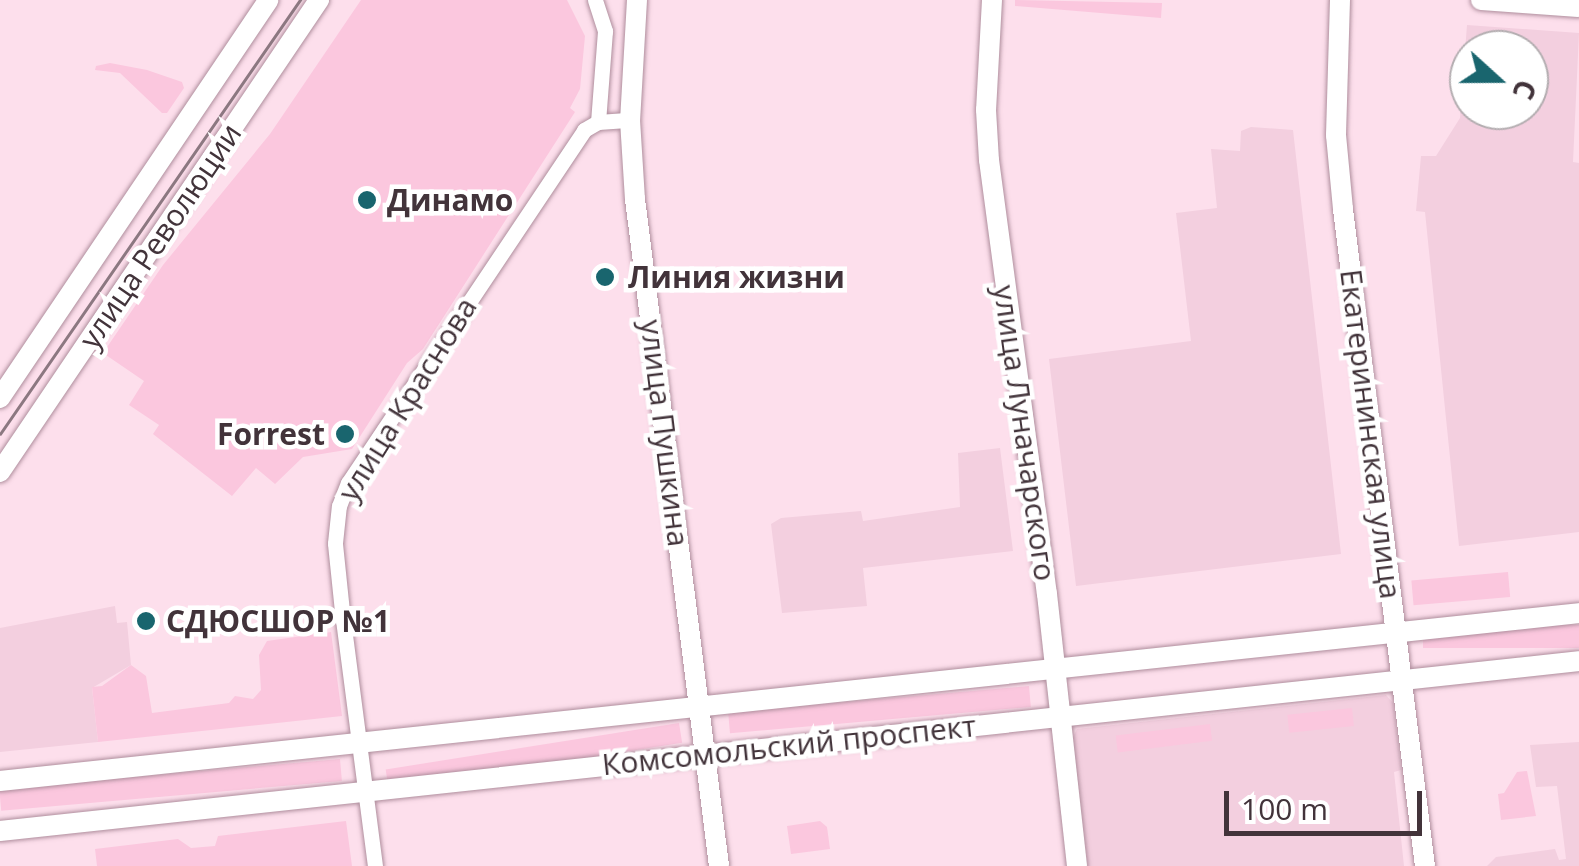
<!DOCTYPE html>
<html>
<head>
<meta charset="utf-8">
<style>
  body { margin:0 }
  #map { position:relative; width:1579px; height:866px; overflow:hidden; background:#fddfec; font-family:"Open Sans",sans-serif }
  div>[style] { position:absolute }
  .built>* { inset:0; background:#f3cfdf }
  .green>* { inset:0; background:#fbc7de; transform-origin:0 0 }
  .roads { filter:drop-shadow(0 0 2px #af8e9d) drop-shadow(0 0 2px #af8e9d) }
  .minor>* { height:15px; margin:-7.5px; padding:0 7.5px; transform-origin:7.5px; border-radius:7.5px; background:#fff }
  .major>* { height:20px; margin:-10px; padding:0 10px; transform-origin:10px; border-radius:10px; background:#fff }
  .tram>* { height:2.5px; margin:-1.25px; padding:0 1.25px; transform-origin:1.25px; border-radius:1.25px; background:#8c7881 }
  .dots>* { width:28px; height:28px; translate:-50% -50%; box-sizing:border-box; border:5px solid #fff; border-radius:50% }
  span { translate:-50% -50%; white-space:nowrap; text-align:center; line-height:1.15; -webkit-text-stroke:9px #fff; paint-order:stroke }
  .poi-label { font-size:30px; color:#42333a; font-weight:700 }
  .left { translate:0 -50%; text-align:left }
  .right { translate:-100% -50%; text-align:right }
  .street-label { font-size:30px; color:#42333a }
  .north { position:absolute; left:1449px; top:30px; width:100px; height:100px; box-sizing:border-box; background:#fff; border:2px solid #b3adb0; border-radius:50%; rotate:111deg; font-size:28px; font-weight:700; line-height:40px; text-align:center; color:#42333a }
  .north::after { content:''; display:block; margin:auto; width:35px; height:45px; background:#19656e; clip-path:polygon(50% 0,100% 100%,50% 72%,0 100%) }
  .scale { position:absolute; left:1224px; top:791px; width:198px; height:45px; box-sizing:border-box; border:5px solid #42333a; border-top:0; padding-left:12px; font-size:30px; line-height:35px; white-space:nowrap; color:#42333a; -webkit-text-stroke:8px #fff; paint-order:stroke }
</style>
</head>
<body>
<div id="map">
  <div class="built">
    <div style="clip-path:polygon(evenodd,1467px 25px,1579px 33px,1573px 162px,1579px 163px,1579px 532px,1459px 546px,1425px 212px,1416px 211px,1421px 156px,1436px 156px,1460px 118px,1467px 25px,1469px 50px,1529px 50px,1529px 110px,1469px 110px,1469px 50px)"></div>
    <div style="clip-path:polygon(1251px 127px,1293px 130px,1341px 554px,1076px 586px,1049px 359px,1191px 341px,1176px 213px,1217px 208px,1211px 149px,1240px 151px,1241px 131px)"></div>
    <div style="clip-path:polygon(1000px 448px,1013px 551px,863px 568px,867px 606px,782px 613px,771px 524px,781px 518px,861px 511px,863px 521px,960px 507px,958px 453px)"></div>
    <div style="clip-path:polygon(115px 606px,117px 623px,127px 622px,131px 665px,92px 688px,98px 742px,0 752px,0 628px)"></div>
    <div style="clip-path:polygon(1386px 695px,1393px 703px,1401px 770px,1394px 772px,1404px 866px,1088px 866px,1072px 739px,1077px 729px)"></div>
    <div style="clip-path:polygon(1579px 742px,1579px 866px,1487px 866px,1496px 857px,1555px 849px,1559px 860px,1566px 859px,1557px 786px,1536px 787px,1530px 745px)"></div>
  </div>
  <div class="green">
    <div style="clip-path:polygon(361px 0,567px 0,585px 36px,580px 89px,570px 108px,575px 112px,423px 349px,407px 363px,352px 449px,303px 457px,275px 484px,256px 468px,232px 496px,153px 434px,159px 425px,129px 405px,144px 381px,103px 353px,163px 265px,270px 134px)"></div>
    <div style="clip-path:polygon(1015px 0,1162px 3px,1161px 18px,1015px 6px)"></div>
    <div style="clip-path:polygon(110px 63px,147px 70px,182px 82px,184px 88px,167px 113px,162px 113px,120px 73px,95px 70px,96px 66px)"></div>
    <div style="left:1508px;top:572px;width:25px;height:97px;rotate:85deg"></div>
    <div style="left:1579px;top:625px;width:23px;height:156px;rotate:90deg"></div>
    <div style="clip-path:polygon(331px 632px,342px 716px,98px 742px,92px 687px,102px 686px,131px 665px,146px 676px,152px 713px,229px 703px,235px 696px,253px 699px,261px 690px,259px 655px,267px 641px)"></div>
    <div style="left:1029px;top:686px;width:21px;height:302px;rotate:85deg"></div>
    <div style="left:1352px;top:708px;width:18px;height:65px;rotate:84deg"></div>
    <div style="left:679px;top:723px;width:20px;height:297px;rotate:81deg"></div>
    <div style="left:1210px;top:724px;width:17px;height:95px;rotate:83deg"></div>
    <div style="left:340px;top:759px;width:22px;height:342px;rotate:85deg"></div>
    <div style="clip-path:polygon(1527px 771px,1536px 816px,1501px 820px,1498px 794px,1504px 793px,1517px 772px)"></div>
    <div style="clip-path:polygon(346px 821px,352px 866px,97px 866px,95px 849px,178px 839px,191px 848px,215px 846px,218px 836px)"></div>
    <div style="clip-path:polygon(820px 821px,827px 827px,830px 849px,791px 854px,787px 826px)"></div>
  </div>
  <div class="roads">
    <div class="minor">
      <div style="left:595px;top:0;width:33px;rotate:72deg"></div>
      <div style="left:605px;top:31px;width:91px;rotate:94.4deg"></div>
      <div style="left:375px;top:866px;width:247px;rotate:-97.4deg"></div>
      <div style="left:343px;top:621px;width:78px;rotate:-95.9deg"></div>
      <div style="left:335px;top:543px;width:37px;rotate:-84deg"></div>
      <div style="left:339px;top:506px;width:25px;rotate:-69deg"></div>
      <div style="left:348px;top:483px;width:425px;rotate:-56.2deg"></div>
      <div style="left:584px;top:130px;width:16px;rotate:-30deg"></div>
      <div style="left:598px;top:122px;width:32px;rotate:-4deg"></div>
    </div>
    <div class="major">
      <div style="left:637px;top:0;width:120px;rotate:93.3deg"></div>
      <div style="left:630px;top:120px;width:79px;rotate:86.4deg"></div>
      <div style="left:635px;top:199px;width:672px;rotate:82.82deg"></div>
      <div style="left:992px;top:0;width:110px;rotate:93.1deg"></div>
      <div style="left:986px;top:110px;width:50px;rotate:86.6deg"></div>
      <div style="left:989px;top:160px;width:438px;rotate:82.4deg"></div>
      <div style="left:1047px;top:594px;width:274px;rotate:83.7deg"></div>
      <div style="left:1340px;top:0;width:135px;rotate:91.7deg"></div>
      <div style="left:1336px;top:135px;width:74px;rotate:84.6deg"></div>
      <div style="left:1343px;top:209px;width:662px;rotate:82.89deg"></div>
      <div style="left:1481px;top:0;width:98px;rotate:4.1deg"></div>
      <div style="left:0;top:398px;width:480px;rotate:-56deg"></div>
      <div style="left:0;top:472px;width:570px;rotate:-55.95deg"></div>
      <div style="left:0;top:781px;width:1588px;rotate:-6.07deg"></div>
      <div style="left:0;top:831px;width:1588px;rotate:-6.14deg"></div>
    </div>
  </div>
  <div class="tram">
    <div style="left:0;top:434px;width:528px;rotate:-55.35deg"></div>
  </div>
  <div class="dots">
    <div style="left:367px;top:200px;background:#19656e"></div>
    <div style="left:605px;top:277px;background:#19656e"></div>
    <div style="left:345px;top:434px;background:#19656e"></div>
    <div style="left:146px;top:621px;background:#19656e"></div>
  </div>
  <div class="poi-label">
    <span class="left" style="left:387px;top:200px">Динамо</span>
    <span class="left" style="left:628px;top:277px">Линия жизни</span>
    <span class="right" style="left:325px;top:434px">Forrest</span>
    <span class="left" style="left:166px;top:621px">СДЮСШОР №1</span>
  </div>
  <div class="street-label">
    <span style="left:160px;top:236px;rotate:-56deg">улица Революции</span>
    <span style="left:407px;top:399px;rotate:-58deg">улица Краснова</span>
    <span style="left:665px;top:433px;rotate:83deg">улица Пушкина</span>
    <span style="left:1025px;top:433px;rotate:82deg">улица Луначарского</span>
    <span style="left:1371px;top:434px;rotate:83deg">Екатерининская улица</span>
    <span style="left:789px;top:745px;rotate:-6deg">Комсомольский проспект</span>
  </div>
  <div class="north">С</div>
  <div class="scale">100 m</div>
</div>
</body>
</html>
